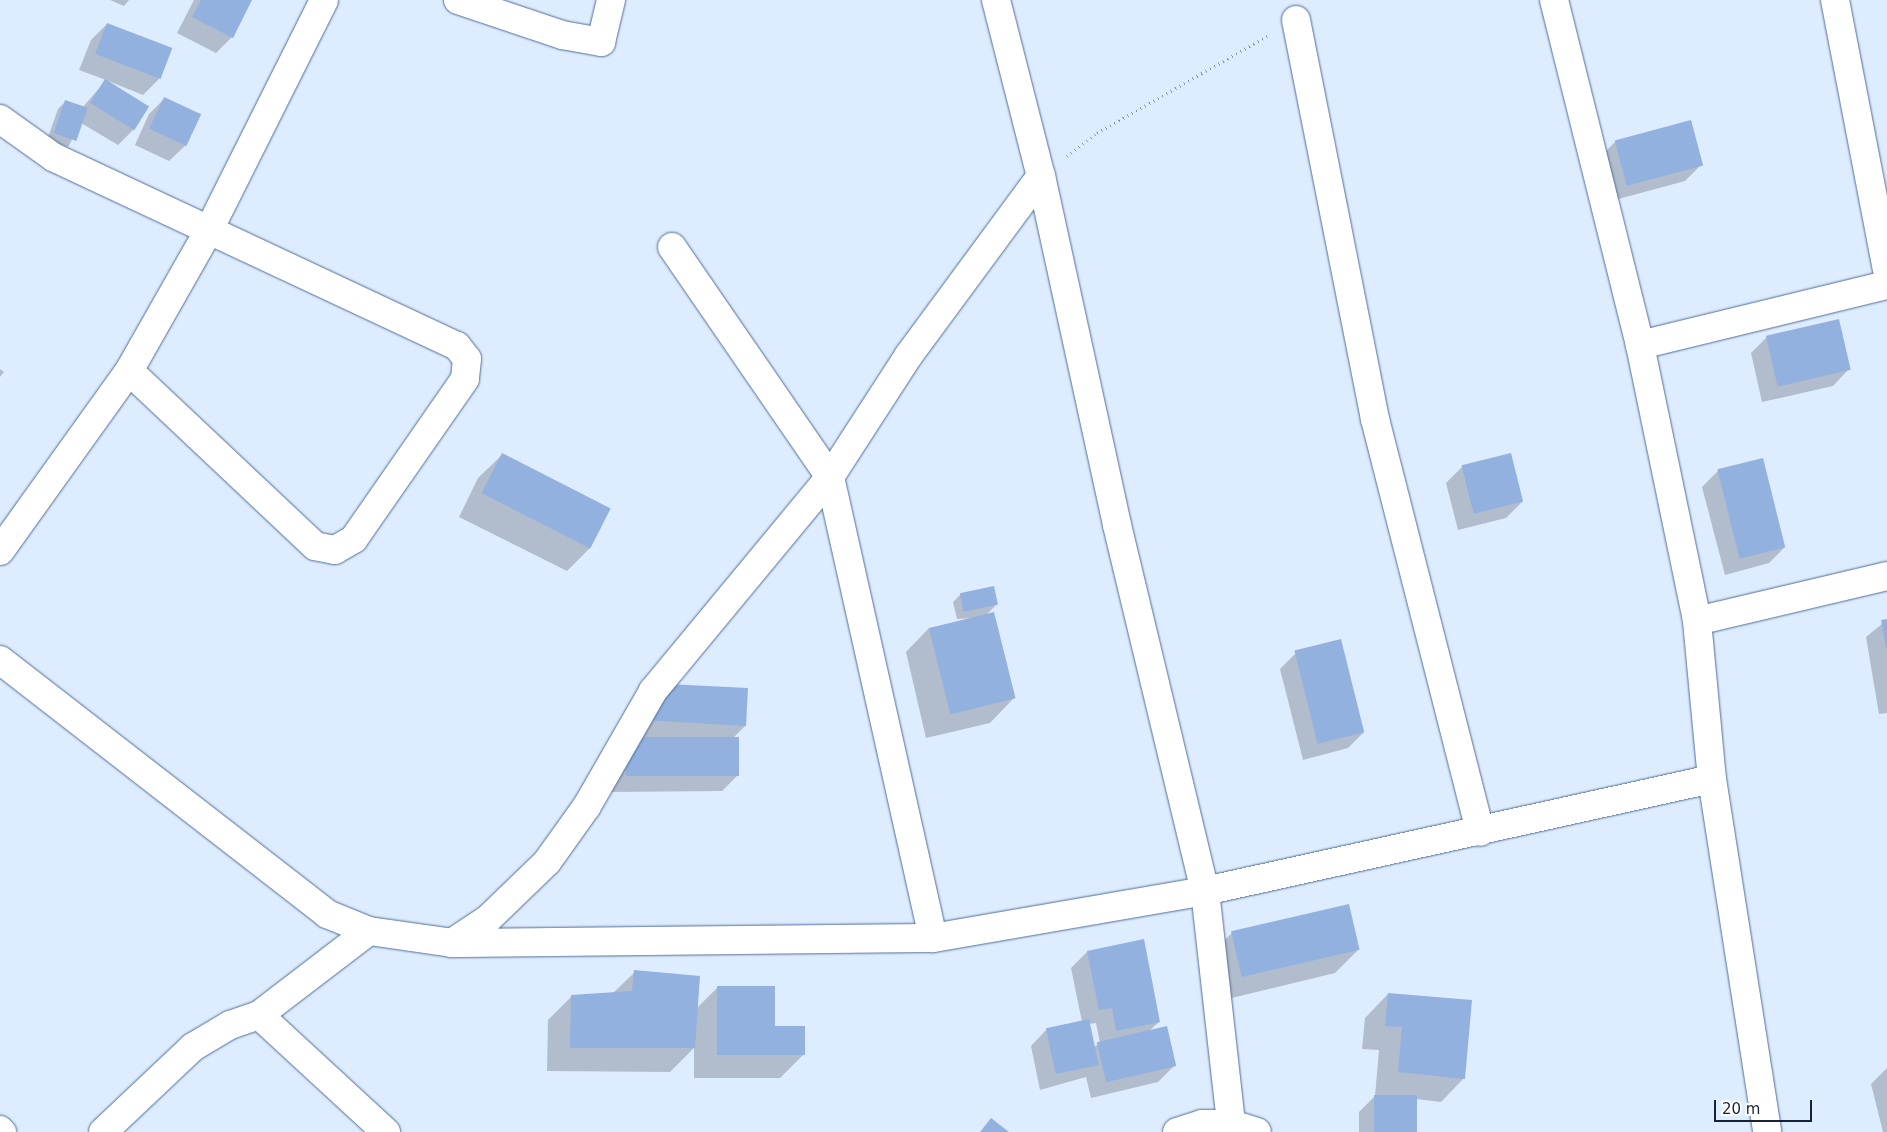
<!DOCTYPE html>
<html>
<head>
<meta charset="utf-8">
<style>
  body { margin:0 }
  #map { position:relative; width:1887px; height:1132px; overflow:hidden; background:#deecff; font-family:"DejaVu Sans",sans-serif }
  div>[style] { position:absolute }
  .shadow>* { inset:0; background:#0003 }
  .building>* { inset:0; background:#92b1df; transform-origin:0 0 }
  .path>* { height:3px; margin-top:-1.5px; transform-origin:0; background:repeating-linear-gradient(90deg,#8996a8 0 1px,transparent 0 5px) }
  .roads { filter:drop-shadow(0 0 1px #506d96) drop-shadow(0 0 1px #506d96) }
  .minor>* { height:28px; margin:-14px; padding:0 14px; transform-origin:14px; border-radius:14px; background:#fff }
  span { translate:-50% -50%; white-space:nowrap; text-align:center; line-height:1.15; -webkit-text-stroke:4.5px #fff; paint-order:stroke }
  .scale { position:absolute; left:1714px; top:1100px; width:98px; height:22px; box-sizing:border-box; border:2px solid #172335; border-top:0; padding-left:6px; font-size:15px; line-height:18px; white-space:nowrap; color:#172335; -webkit-text-stroke:4px #fff; paint-order:stroke }
</style>
</head>
<body>
<div id="map">
  <div class="shadow">
    <div style="clip-path:polygon(110px 0,129px 0,124px 6px)"></div>
    <div style="clip-path:polygon(194px 0,250px 0,232px 37px,216px 53px,177px 33px)"></div>
    <div style="clip-path:polygon(107px 24px,159px 79px,143px 95px,108px 81px,134px 129px,118px 145px,81px 123px,68px 147px,47px 140px,58px 109px,66px 101px,83px 107px,106px 80px,79px 70px,91px 40px)"></div>
    <div style="clip-path:polygon(165px 98px,199px 115px,186px 145px,169px 161px,135px 145px,149px 114px)"></div>
    <div style="clip-path:polygon(1615px 142px,1701px 165px,1685px 181px,1611px 201px,1599px 158px)"></div>
    <div style="clip-path:polygon(1767px 337px,1849px 369px,1833px 386px,1762px 402px,1751px 353px)"></div>
    <div style="clip-path:polygon(0 369px,4px 372px,0 377px)"></div>
    <div style="clip-path:polygon(502px 455px,591px 547px,567px 571px,459px 517px,478px 478px)"></div>
    <div style="clip-path:polygon(1510px 455px,1522px 502px,1506px 518px,1458px 530px,1446px 483px,1462px 467px)"></div>
    <div style="clip-path:polygon(1718px 471px,1785px 547px,1769px 563px,1725px 575px,1702px 487px)"></div>
    <div style="clip-path:polygon(961px 594px,997px 604px,986px 615px,1013px 699px,990px 723px,926px 738px,906px 652px,929px 628px,974px 618px,957px 619px,953px 602px)"></div>
    <div style="clip-path:polygon(1887px 620px,1887px 713px,1879px 714px,1866px 637px)"></div>
    <div style="clip-path:polygon(1296px 653px,1364px 732px,1348px 748px,1303px 760px,1280px 669px)"></div>
    <div style="clip-path:polygon(651px 702px,745px 726px,732px 739px,738px 775px,722px 791px,611px 792px,611px 756px,654px 740px,629px 736px)"></div>
    <div style="clip-path:polygon(1232px 933px,1358px 950px,1335px 973px,1219px 1001px,1208px 956px)"></div>
    <div style="clip-path:polygon(evenodd,1087px 952px,1159px 1022px,1149px 1031px,1174px 1066px,1158px 1082px,1091px 1098px,1086px 1077px,1040px 1090px,1031px 1046px,1047px 1029px,1082px 1022px,1071px 968px,1087px 952px,1096px 1023px,1100px 1043px,1094px 1047px,1089px 1024px,1096px 1023px)"></div>
    <div style="clip-path:polygon(635px 972px,696px 1009px,717px 988px,804px 1054px,780px 1078px,694px 1078px,694px 1048px,670px 1072px,547px 1071px,548px 1020px,572px 996px,613px 993px)"></div>
    <div style="clip-path:polygon(1388px 994px,1464px 1078px,1441px 1102px,1416px 1099px,1416px 1132px,1359px 1132px,1359px 1112px,1375px 1096px,1379px 1050px,1362px 1049px,1365px 1018px)"></div>
    <div style="clip-path:polygon(1887px 1068px,1887px 1132px,1883px 1132px,1871px 1084px)"></div>
  </div>
  <div class="building">
    <div style="clip-path:polygon(201px 0,252px 0,233px 38px,192px 17px)"></div>
    <div style="left:107px;top:23px;width:70px;height:33px;rotate:21deg"></div>
    <div style="left:105px;top:79px;width:52px;height:28px;rotate:32deg"></div>
    <div style="left:164px;top:97px;width:41px;height:35px;rotate:25deg"></div>
    <div style="left:65px;top:100px;width:24px;height:35px;rotate:19deg"></div>
    <div style="left:1691px;top:120px;width:47px;height:79px;rotate:75deg"></div>
    <div style="left:1839px;top:319px;width:52px;height:75px;rotate:77deg"></div>
    <div style="left:502px;top:453px;width:122px;height:45px;rotate:27deg"></div>
    <div style="left:1511px;top:453px;width:50px;height:51px;rotate:76deg"></div>
    <div style="left:1763px;top:458px;width:92px;height:47px;rotate:76deg"></div>
    <div style="left:994px;top:586px;width:19px;height:35px;rotate:78deg"></div>
    <div style="left:994px;top:612px;width:89px;height:67px;rotate:76deg"></div>
    <div style="clip-path:polygon(1887px 619px,1887px 648px,1886px 648px,1881px 620px)"></div>
    <div style="left:1341px;top:639px;width:96px;height:48px;rotate:76deg"></div>
    <div style="clip-path:polygon(667px 684px,748px 688px,746px 726px,644px 720px)"></div>
    <div style="left:739px;top:737px;width:39px;height:113px;rotate:90deg"></div>
    <div style="left:1349px;top:904px;width:47px;height:121px;rotate:77deg"></div>
    <div style="clip-path:polygon(1144px 939px,1160px 1022px,1116px 1031px,1112px 1008px,1099px 1010px,1087px 951px)"></div>
    <div style="clip-path:polygon(634px 970px,700px 976px,695px 1048px,570px 1048px,571px 995px,632px 991px)"></div>
    <div style="clip-path:polygon(717px 986px,775px 986px,775px 1026px,805px 1026px,805px 1055px,717px 1055px)"></div>
    <div style="clip-path:polygon(1388px 993px,1472px 1000px,1465px 1079px,1398px 1072px,1402px 1027px,1385px 1026px)"></div>
    <div style="left:1089px;top:1019px;width:47px;height:44px;rotate:78deg"></div>
    <div style="left:1167px;top:1026px;width:41px;height:72px;rotate:77deg"></div>
    <div style="left:1374px;top:1095px;width:43px;height:37px"></div>
    <div style="clip-path:polygon(991px 1118px,1009px 1132px,980px 1132px)"></div>
  </div>
  <div class="path">
    <div style="left:1067px;top:156px;width:38px;rotate:-37deg"></div>
    <div style="left:1097px;top:133px;width:196px;rotate:-29.7deg"></div>
  </div>
  <div class="roads">
    <div class="minor">
      <div style="left:458px;top:0;width:110px;rotate:18.6deg"></div>
      <div style="left:562px;top:35px;width:40px;rotate:10deg"></div>
      <div style="left:601px;top:42px;width:43px;rotate:-76.6deg"></div>
      <div style="left:996px;top:0;width:182px;rotate:75.7deg"></div>
      <div style="left:1041px;top:176px;width:357px;rotate:77.7deg"></div>
      <div style="left:1117px;top:525px;width:376px;rotate:76.5deg"></div>
      <div style="left:1205px;top:891px;width:234px;rotate:83.6deg"></div>
      <div style="left:1554px;top:0;width:356px;rotate:76deg"></div>
      <div style="left:1640px;top:345px;width:282px;rotate:78.3deg"></div>
      <div style="left:1697px;top:621px;width:159px;rotate:84.6deg"></div>
      <div style="left:1712px;top:779px;width:357px;rotate:81.1deg"></div>
      <div style="left:1835px;top:0;width:276px;rotate:79.1deg"></div>
      <div style="left:1296px;top:20px;width:407px;rotate:78.8deg"></div>
      <div style="left:1375px;top:419px;width:426px;rotate:75.7deg"></div>
      <div style="left:0;top:119px;width:65px;rotate:35.6deg"></div>
      <div style="left:53px;top:157px;width:446px;rotate:25.1deg"></div>
      <div style="left:457px;top:346px;width:16px;rotate:52deg"></div>
      <div style="left:467px;top:359px;width:20px;rotate:96deg"></div>
      <div style="left:465px;top:379px;width:195px;rotate:124.8deg"></div>
      <div style="left:354px;top:539px;width:22px;rotate:150deg"></div>
      <div style="left:335px;top:550px;width:20px;rotate:-169deg"></div>
      <div style="left:315px;top:546px;width:255px;rotate:-136.7deg"></div>
      <div style="left:672px;top:247px;width:279px;rotate:55.5deg"></div>
      <div style="left:830px;top:477px;width:472px;rotate:77.4deg"></div>
      <div style="left:1640px;top:345px;width:254px;rotate:-13.7deg"></div>
      <div style="left:0;top:551px;width:221px;rotate:-54.4deg"></div>
      <div style="left:129px;top:371px;width:160px;rotate:-60.4deg"></div>
      <div style="left:208px;top:232px;width:259px;rotate:-63.4deg"></div>
      <div style="left:1697px;top:621px;width:195px;rotate:-13.3deg"></div>
      <div style="left:0;top:660px;width:414px;rotate:37.8deg"></div>
      <div style="left:327px;top:914px;width:45px;rotate:22deg"></div>
      <div style="left:369px;top:931px;width:84px;rotate:8.2deg"></div>
      <div style="left:452px;top:943px;width:481px;rotate:-0.6deg"></div>
      <div style="left:933px;top:938px;width:276px;rotate:-9.8deg"></div>
      <div style="left:1205px;top:891px;width:519px;rotate:-12.46deg"></div>
      <div style="left:452px;top:943px;width:43px;rotate:-33.7deg"></div>
      <div style="left:488px;top:919px;width:82px;rotate:-44deg"></div>
      <div style="left:547px;top:862px;width:69px;rotate:-54.5deg"></div>
      <div style="left:587px;top:806px;width:133px;rotate:-60.1deg"></div>
      <div style="left:653px;top:691px;width:278px;rotate:-50.4deg"></div>
      <div style="left:830px;top:477px;width:145px;rotate:-57.1deg"></div>
      <div style="left:909px;top:355px;width:222px;rotate:-53.6deg"></div>
      <div style="left:259px;top:1015px;width:173px;rotate:42.7deg"></div>
      <div style="left:0;top:1130px;width:3px;rotate:45deg"></div>
      <div style="left:103px;top:1132px;width:124px;rotate:-43.4deg"></div>
      <div style="left:193px;top:1047px;width:43px;rotate:-30.7deg"></div>
      <div style="left:230px;top:1025px;width:31px;rotate:-19deg"></div>
      <div style="left:259px;top:1015px;width:138px;rotate:-37.4deg"></div>
      <div style="left:1177px;top:1132px;width:26px;rotate:-18deg"></div>
      <div style="left:1202px;top:1124px;width:29px"></div>
      <div style="left:1231px;top:1124px;width:27px;rotate:17deg"></div>
    </div>
  </div>
  <div class="scale">20 m</div>
</div>
</body>
</html>
